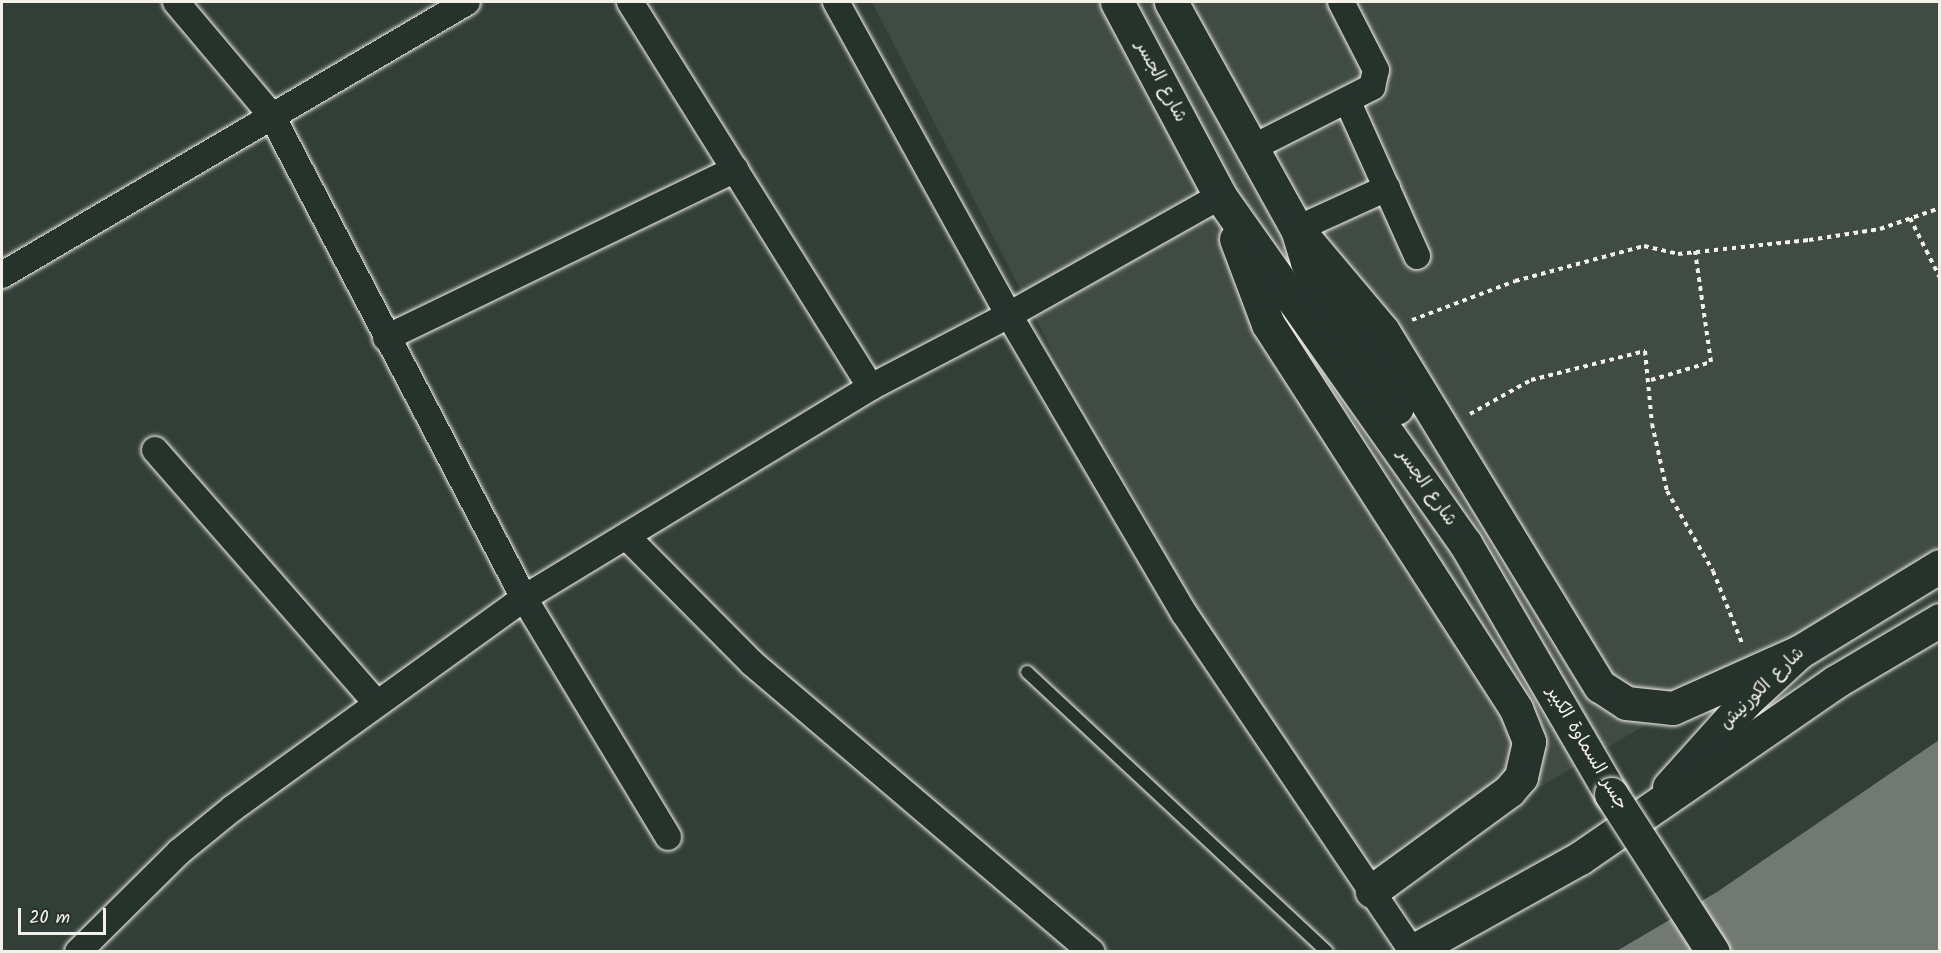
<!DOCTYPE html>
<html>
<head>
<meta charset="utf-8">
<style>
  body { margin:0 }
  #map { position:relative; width:1941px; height:953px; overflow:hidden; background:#323e38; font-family:Kalam,"Playpen Sans Arabic",sans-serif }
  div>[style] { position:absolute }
  .built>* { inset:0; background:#404b44 }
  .water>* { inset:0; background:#727972 }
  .path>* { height:4px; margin-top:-2px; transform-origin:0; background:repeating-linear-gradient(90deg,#f4f1e8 0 4.5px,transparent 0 9px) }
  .roads { filter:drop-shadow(0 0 2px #f4f1e8) drop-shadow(0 0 2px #f4f1e8) }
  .lane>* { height:12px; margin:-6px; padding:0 6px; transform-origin:6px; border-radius:6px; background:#26332d }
  .street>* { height:26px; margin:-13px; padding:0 13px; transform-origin:13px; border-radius:13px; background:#26332d }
  .secondary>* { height:33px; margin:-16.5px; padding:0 16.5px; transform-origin:16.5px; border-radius:16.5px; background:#26332d }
  .highway>* { height:33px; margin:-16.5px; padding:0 16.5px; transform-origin:16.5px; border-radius:16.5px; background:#26332d }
  .bridges { filter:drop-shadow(0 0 2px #f4f1e8) drop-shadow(0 0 2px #f4f1e8) }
  .highway-bridge>* { height:33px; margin:-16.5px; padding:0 16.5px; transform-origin:16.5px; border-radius:16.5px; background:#26332d }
  span { translate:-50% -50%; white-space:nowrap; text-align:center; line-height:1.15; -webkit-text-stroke:4.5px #26332d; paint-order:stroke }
  .street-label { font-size:18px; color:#f4f1e8 }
  .frame { position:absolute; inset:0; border:3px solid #f4f1e8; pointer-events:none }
  .scale { position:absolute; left:18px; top:908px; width:88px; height:27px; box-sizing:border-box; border:3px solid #f4f1e8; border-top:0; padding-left:8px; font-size:18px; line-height:21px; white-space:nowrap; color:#f4f1e8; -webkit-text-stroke:4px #26332d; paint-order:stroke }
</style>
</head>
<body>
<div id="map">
  <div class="built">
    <div style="clip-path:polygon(872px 2px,1939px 2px,1939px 553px,1359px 893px,1060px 366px)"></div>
  </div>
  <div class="water">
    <div style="clip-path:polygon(1939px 740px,1939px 951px,1615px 952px,1717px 892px)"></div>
  </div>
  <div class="path">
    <div style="left:1910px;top:218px;width:67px;rotate:63.4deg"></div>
    <div style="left:1412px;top:320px;width:110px;rotate:-20.7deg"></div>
    <div style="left:1515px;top:281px;width:134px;rotate:-15.2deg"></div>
    <div style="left:1644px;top:246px;width:35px;rotate:13deg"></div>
    <div style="left:1678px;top:254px;width:132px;rotate:-6.1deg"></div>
    <div style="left:1809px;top:240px;width:72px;rotate:-8.8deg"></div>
    <div style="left:1880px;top:229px;width:64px;rotate:-19.3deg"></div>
    <div style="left:1651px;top:380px;width:63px;rotate:-16.7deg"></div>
    <div style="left:1711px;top:362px;width:112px;rotate:-98.2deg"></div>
    <div style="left:1470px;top:414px;width:70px;rotate:-29.1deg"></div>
    <div style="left:1531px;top:380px;width:118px;rotate:-14.3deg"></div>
    <div style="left:1645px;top:351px;width:73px;rotate:84.5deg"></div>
    <div style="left:1652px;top:424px;width:69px;rotate:77.4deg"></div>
    <div style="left:1667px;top:491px;width:92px;rotate:60.1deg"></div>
    <div style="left:1713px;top:571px;width:78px;rotate:68.1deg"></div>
  </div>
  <div class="roads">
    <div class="lane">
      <div style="left:1027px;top:672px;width:410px;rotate:43deg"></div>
    </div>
    <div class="street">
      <div style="left:176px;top:2px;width:149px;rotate:49.9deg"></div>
      <div style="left:272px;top:116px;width:544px;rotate:62.4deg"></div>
      <div style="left:524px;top:598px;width:279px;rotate:58.9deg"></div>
      <div style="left:630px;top:2px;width:454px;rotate:58deg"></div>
      <div style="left:836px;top:2px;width:358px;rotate:61.1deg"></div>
      <div style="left:1009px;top:315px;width:346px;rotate:59.6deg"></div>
      <div style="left:1184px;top:613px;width:408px;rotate:56deg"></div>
      <div style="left:1347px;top:100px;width:171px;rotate:65.8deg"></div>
      <div style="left:1252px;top:148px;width:135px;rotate:-26.9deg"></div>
      <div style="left:1372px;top:87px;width:17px;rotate:-77deg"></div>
      <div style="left:1376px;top:70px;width:76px;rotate:-117.2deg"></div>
      <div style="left:1297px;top:229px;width:99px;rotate:-24.5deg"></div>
      <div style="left:2px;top:275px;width:539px;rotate:-30.42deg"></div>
      <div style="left:386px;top:338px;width:388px;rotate:-25.8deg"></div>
      <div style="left:155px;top:450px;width:337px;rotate:48.8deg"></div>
      <div style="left:627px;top:537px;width:177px;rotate:45.2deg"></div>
      <div style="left:752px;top:663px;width:446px;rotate:40.4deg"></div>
      <div style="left:78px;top:952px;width:142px;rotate:-44.7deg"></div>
      <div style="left:179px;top:852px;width:70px;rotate:-39.2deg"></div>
      <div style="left:233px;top:808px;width:359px;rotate:-35.8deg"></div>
      <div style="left:524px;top:598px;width:406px;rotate:-31.3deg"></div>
      <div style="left:871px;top:387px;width:156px;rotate:-27.6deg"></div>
      <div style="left:1009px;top:315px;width:242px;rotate:-29.4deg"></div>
    </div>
    <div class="secondary">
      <div style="left:1669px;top:787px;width:117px;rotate:-48.1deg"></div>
      <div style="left:1747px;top:700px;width:71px;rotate:-42.7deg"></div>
      <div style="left:1799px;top:652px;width:165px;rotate:-31.4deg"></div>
      <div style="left:1411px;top:952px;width:193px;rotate:-29.1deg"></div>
      <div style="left:1580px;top:858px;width:310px;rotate:-34.6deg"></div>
      <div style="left:1835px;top:682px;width:122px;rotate:-30.6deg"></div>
    </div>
    <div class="highway">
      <div style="left:1117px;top:2px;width:220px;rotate:62deg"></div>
      <div style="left:1220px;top:196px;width:425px;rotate:54.8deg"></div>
      <div style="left:1465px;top:543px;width:290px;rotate:59.8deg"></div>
      <div style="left:1171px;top:2px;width:260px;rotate:61deg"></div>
      <div style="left:1297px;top:229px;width:34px;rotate:73deg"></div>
      <div style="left:1307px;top:262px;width:50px;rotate:61.4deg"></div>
      <div style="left:1331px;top:306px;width:121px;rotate:57.1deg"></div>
      <div style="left:1297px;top:229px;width:133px;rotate:49.9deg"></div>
      <div style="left:1383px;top:331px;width:416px;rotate:58.6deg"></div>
      <div style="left:1600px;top:686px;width:31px;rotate:33deg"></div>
      <div style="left:1626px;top:703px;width:47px;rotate:6.1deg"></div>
      <div style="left:1673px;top:708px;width:138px;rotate:-24deg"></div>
      <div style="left:1236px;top:239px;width:91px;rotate:69.4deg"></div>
      <div style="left:1268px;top:324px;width:458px;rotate:57.2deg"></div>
      <div style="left:1516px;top:709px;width:35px;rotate:68deg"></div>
      <div style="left:1529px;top:742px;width:36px;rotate:103deg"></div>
      <div style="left:1521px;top:777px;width:18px;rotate:131deg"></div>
      <div style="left:1509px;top:791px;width:170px;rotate:143.9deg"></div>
    </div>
  </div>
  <div class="bridges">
    <div class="highway-bridge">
      <div style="left:1611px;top:794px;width:188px;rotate:57.2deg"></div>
    </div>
  </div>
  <div class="street-label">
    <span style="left:1160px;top:82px;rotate:62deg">شارع الجسر</span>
    <span style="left:1426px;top:488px;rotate:55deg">شارع الجسر</span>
    <span style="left:1763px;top:689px;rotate:-44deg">شارع الكورنيش</span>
    <span style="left:1586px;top:749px;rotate:59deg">جسر السماوة الكبير</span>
  </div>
  <div class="frame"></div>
  <div class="scale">20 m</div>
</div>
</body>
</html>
